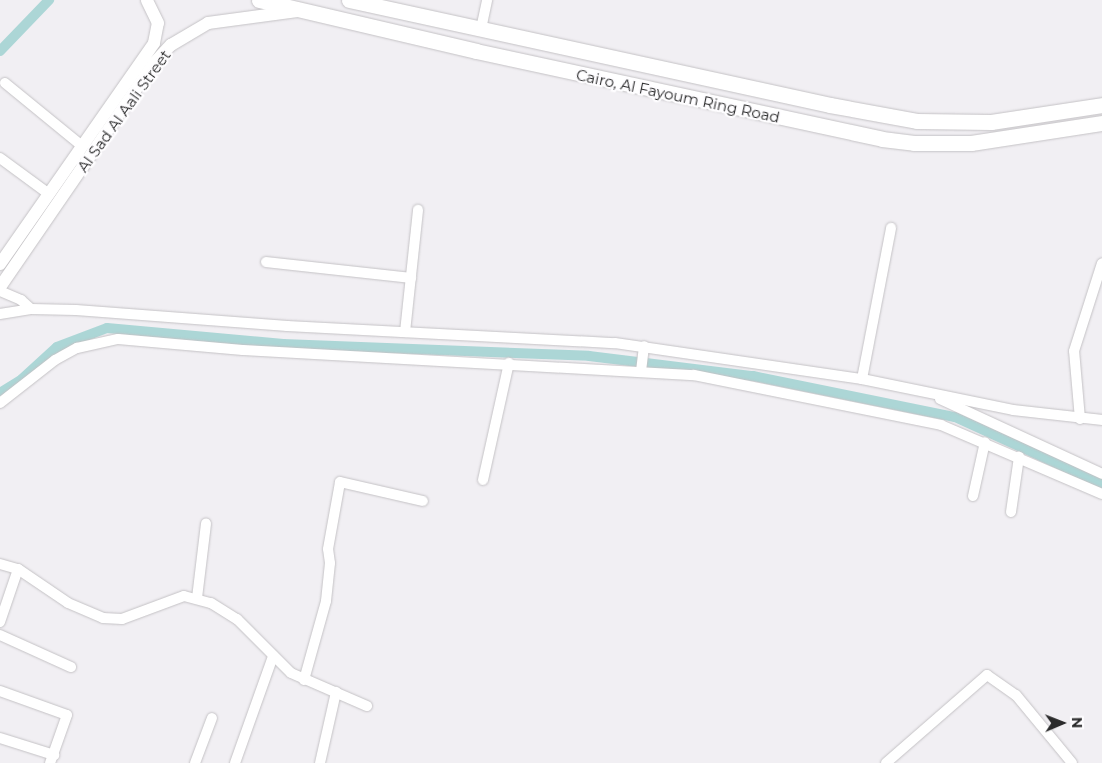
<!DOCTYPE html>
<html>
<head>
<meta charset="utf-8">
<style>
  body { margin:0 }
  #map { position:relative; width:1102px; height:763px; overflow:hidden; background:#f1eff3; font-family:Montserrat,sans-serif }
  div>[style] { position:absolute }
  .canal>* { height:10px; margin:-5px; padding:0 5px; transform-origin:5px; border-radius:5px; background:#acd6d6 }
  .roads { filter:drop-shadow(0 0 1px #c4c2c5) drop-shadow(0 0 1px #c4c2c5) }
  .minor>* { height:10px; margin:-5px; padding:0 5px; transform-origin:5px; border-radius:5px; background:#fff }
  .major>* { height:12px; margin:-6px; padding:0 6px; transform-origin:6px; border-radius:6px; background:#fff }
  .highway>* { height:15px; margin:-7.5px; padding:0 7.5px; transform-origin:7.5px; border-radius:7.5px; background:#fff }
  span { translate:-50% -50%; white-space:nowrap; text-align:center; line-height:1.15; -webkit-text-stroke:4.5px #fefdff; paint-order:stroke }
  .street-label { font-size:15px; color:#2a2a2b }
  .north { position:absolute; left:1037px; top:698px; width:50px; height:50px; -webkit-text-stroke:4px #fefdff; paint-order:stroke; rotate:89deg; font-size:14px; font-weight:700; line-height:20px; text-align:center; color:#2a2a2b }
  .north::after { content:''; display:block; margin:auto; width:18px; height:22px; background:#2a2a2b; clip-path:polygon(50% 0,100% 100%,50% 72%,0 100%) }
</style>
</head>
<body>
<div id="map">
  <div class="canal">
    <div style="left:0;top:51px;width:71px;rotate:-46.1deg"></div>
    <div style="left:0;top:393px;width:26px;rotate:-32deg"></div>
    <div style="left:22px;top:379px;width:47px;rotate:-42.4deg"></div>
    <div style="left:57px;top:347px;width:53px;rotate:-20.8deg"></div>
    <div style="left:107px;top:328px;width:177px;rotate:5.2deg"></div>
    <div style="left:283px;top:344px;width:306px;rotate:2.2deg"></div>
    <div style="left:589px;top:356px;width:165px;rotate:7deg"></div>
    <div style="left:753px;top:376px;width:206px;rotate:11.5deg"></div>
    <div style="left:955px;top:417px;width:162px;rotate:24.5deg"></div>
  </div>
  <div class="roads">
    <div class="minor">
      <div style="left:481px;top:29px;width:30px;rotate:-78deg"></div>
      <div style="left:5px;top:83px;width:99px;rotate:39.3deg"></div>
      <div style="left:0;top:158px;width:61px;rotate:36.3deg"></div>
      <div style="left:266px;top:262px;width:146px;rotate:6.3deg"></div>
      <div style="left:0;top:291px;width:23px;rotate:23deg"></div>
      <div style="left:21px;top:300px;width:13px;rotate:42deg"></div>
      <div style="left:0;top:314px;width:31px;rotate:-9deg"></div>
      <div style="left:31px;top:309px;width:45px;rotate:1.3deg"></div>
      <div style="left:76px;top:310px;width:212px;rotate:4.3deg"></div>
      <div style="left:287px;top:326px;width:328px;rotate:3deg"></div>
      <div style="left:615px;top:343px;width:250px;rotate:8.3deg"></div>
      <div style="left:862px;top:379px;width:154px;rotate:11.6deg"></div>
      <div style="left:1013px;top:410px;width:90px;rotate:6.4deg"></div>
      <div style="left:405px;top:332px;width:123px;rotate:-83.9deg"></div>
      <div style="left:641px;top:371px;width:25px;rotate:-83deg"></div>
      <div style="left:862px;top:379px;width:154px;rotate:-79.1deg"></div>
      <div style="left:940px;top:399px;width:179px;rotate:24.8deg"></div>
      <div style="left:0;top:403px;width:70px;rotate:-38deg"></div>
      <div style="left:55px;top:360px;width:25px;rotate:-29deg"></div>
      <div style="left:77px;top:348px;width:42px;rotate:-12.4deg"></div>
      <div style="left:118px;top:339px;width:125px;rotate:5deg"></div>
      <div style="left:243px;top:350px;width:452px;rotate:3.2deg"></div>
      <div style="left:694px;top:375px;width:252px;rotate:11.4deg"></div>
      <div style="left:941px;top:425px;width:175px;rotate:23.2deg"></div>
      <div style="left:1080px;top:419px;width:68px;rotate:-95deg"></div>
      <div style="left:1074px;top:351px;width:92px;rotate:-72.3deg"></div>
      <div style="left:483px;top:480px;width:120px;rotate:-77.5deg"></div>
      <div style="left:973px;top:496px;width:55px;rotate:-77.5deg"></div>
      <div style="left:1011px;top:512px;width:56px;rotate:-81.7deg"></div>
      <div style="left:0;top:564px;width:19px;rotate:16deg"></div>
      <div style="left:18px;top:569px;width:60px;rotate:34.2deg"></div>
      <div style="left:68px;top:603px;width:38px;rotate:23deg"></div>
      <div style="left:103px;top:618px;width:19px;rotate:3deg"></div>
      <div style="left:122px;top:619px;width:66px;rotate:-20.4deg"></div>
      <div style="left:184px;top:596px;width:28px;rotate:15deg"></div>
      <div style="left:211px;top:603px;width:31px;rotate:32deg"></div>
      <div style="left:237px;top:619px;width:76px;rotate:45deg"></div>
      <div style="left:291px;top:673px;width:83px;rotate:23.5deg"></div>
      <div style="left:197px;top:598px;width:75px;rotate:-83.1deg"></div>
      <div style="left:0;top:622px;width:56px;rotate:-71.2deg"></div>
      <div style="left:0;top:635px;width:78px;rotate:24.3deg"></div>
      <div style="left:304px;top:680px;width:82px;rotate:-74.4deg"></div>
      <div style="left:326px;top:601px;width:38px;rotate:-84deg"></div>
      <div style="left:330px;top:563px;width:14px;rotate:-98deg"></div>
      <div style="left:328px;top:549px;width:68px;rotate:-79.8deg"></div>
      <div style="left:340px;top:482px;width:85px;rotate:12.9deg"></div>
      <div style="left:0;top:691px;width:71px;rotate:19.7deg"></div>
      <div style="left:67px;top:715px;width:51px;rotate:109.5deg"></div>
      <div style="left:0;top:738px;width:57px;rotate:17.5deg"></div>
      <div style="left:195px;top:763px;width:48px;rotate:-69.3deg"></div>
      <div style="left:235px;top:763px;width:114px;rotate:-70.4deg"></div>
      <div style="left:320px;top:763px;width:73px;rotate:-77.3deg"></div>
      <div style="left:886px;top:763px;width:134px;rotate:-41.1deg"></div>
      <div style="left:987px;top:675px;width:35px;rotate:35deg"></div>
      <div style="left:1016px;top:695px;width:88px;rotate:50.5deg"></div>
    </div>
    <div class="major">
      <div style="left:0;top:264px;width:269px;rotate:-55.1deg"></div>
      <div style="left:154px;top:43px;width:20px;rotate:-79deg"></div>
      <div style="left:158px;top:23px;width:25px;rotate:-116deg"></div>
      <div style="left:0;top:287px;width:272px;rotate:-55.5deg"></div>
      <div style="left:154px;top:63px;width:25px;rotate:-47deg"></div>
      <div style="left:171px;top:45px;width:43px;rotate:-30.7deg"></div>
      <div style="left:208px;top:23px;width:90px;rotate:-7.7deg"></div>
    </div>
    <div class="highway">
      <div style="left:259px;top:0;width:223px;rotate:13.2deg"></div>
      <div style="left:476px;top:51px;width:415px;rotate:12.2deg"></div>
      <div style="left:882px;top:139px;width:32px;rotate:7deg"></div>
      <div style="left:914px;top:143px;width:57px"></div>
      <div style="left:971px;top:143px;width:133px;rotate:-8.7deg"></div>
      <div style="left:349px;top:0;width:492px;rotate:12.3deg"></div>
      <div style="left:830px;top:105px;width:88px;rotate:10.4deg"></div>
      <div style="left:917px;top:121px;width:74px;rotate:0.8deg"></div>
      <div style="left:991px;top:122px;width:112px;rotate:-8.7deg"></div>
    </div>
  </div>
  <div class="street-label">
    <span style="left:678px;top:96px;rotate:12deg">Cairo, Al Fayoum Ring Road</span>
    <span style="left:124px;top:111px;rotate:-54deg">Al Sad Al Aali Street</span>
  </div>
  <div class="north">N</div>
</div>
</body>
</html>
